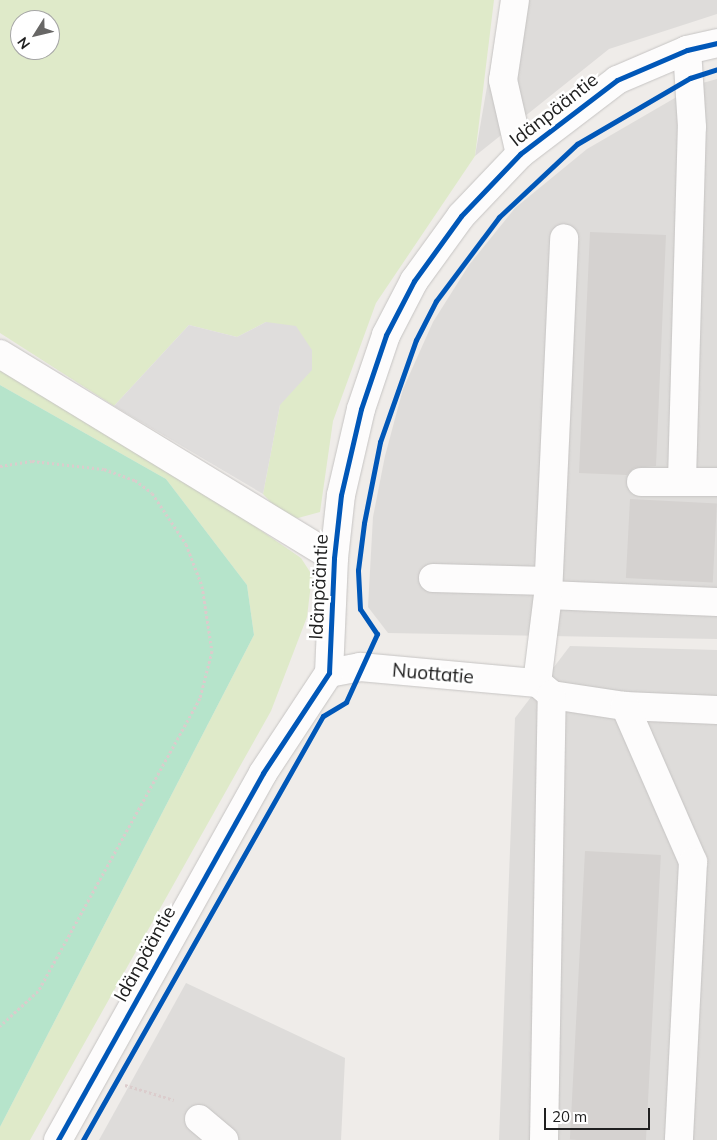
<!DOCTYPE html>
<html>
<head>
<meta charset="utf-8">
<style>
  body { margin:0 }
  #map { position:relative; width:717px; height:1140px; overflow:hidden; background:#efece9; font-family:Mulish,sans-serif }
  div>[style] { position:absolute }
  .residential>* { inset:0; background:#dedcda }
  .grass>* { inset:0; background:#dfeac9 }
  .pitch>* { inset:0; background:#b6e4cb }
  .parking>* { inset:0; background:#dfdddc }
  .building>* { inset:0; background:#d5d2d0; transform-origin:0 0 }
  .path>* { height:3px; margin-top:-1.5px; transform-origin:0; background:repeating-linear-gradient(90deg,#dbcccc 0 2.5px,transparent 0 5px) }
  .roads { filter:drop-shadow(0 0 1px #c6c4c3) drop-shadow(0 0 1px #c6c4c3) }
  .minor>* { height:28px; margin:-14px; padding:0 14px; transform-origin:14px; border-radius:14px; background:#fdfcfc }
  .cycleway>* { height:5px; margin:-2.5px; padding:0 2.5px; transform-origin:2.5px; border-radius:2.5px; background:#0057b8 }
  span { translate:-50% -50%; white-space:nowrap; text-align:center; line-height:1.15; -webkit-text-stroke:5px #fff; paint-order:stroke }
  .street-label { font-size:19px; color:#202020 }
  .north { position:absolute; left:10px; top:10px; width:50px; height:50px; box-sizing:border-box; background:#fff; border:1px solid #a6a6a6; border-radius:50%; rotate:234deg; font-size:14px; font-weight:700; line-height:20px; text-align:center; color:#202020 }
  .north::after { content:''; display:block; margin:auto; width:18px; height:22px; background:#686766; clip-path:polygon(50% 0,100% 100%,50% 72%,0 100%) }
  .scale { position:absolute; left:544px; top:1108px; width:106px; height:22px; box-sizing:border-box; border:2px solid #202020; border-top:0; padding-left:6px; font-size:15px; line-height:18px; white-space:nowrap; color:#202020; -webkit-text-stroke:4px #fff; paint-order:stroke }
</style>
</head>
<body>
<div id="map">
  <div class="residential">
    <div style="clip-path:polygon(502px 0,717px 0,717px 14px,609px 49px,475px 156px)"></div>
    <div style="clip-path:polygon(717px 79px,717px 639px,388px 633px,368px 607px,373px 517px,385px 456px,403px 389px,433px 322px,469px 265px,515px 208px,587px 149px,699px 84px)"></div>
    <div style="clip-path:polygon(570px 646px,717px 650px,717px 1140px,499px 1140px,515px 718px)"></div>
    <div style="clip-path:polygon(186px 983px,345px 1058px,341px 1140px,99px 1140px)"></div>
  </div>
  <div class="grass">
    <div style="clip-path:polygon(evenodd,0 0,494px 0,475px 156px,376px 303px,333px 421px,320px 512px,298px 518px,284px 516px,263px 494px,280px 405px,266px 322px,237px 337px,189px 325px,114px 406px,0 333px,0 0,20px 20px,50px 20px,50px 50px,20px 50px,20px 20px)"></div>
    <div style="clip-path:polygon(0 363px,179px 474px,301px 558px,312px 575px,307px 617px,271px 711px,30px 1140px,0 1140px,0 1127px,254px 635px,247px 585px,166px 479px,0 385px)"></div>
  </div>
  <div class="pitch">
    <div style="clip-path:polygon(0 385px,166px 479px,247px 585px,254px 635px,0 1127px)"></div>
  </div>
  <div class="parking">
    <div style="clip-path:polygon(266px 322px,296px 326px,312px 350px,312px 370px,280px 405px,263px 494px,114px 406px,189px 325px,237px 337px)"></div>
  </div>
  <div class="building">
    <div style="clip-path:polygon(590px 232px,666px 235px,656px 466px,634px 468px,627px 475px,579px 473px)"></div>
    <div style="left:630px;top:499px;width:87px;height:79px;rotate:3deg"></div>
    <div style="left:585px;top:851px;width:76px;height:289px;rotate:3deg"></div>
  </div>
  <div class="path">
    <div style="left:0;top:466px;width:32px;rotate:-9deg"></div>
    <div style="left:32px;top:461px;width:72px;rotate:6.3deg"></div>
    <div style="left:104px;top:469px;width:33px;rotate:20deg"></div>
    <div style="left:135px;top:480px;width:21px;rotate:37deg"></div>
    <div style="left:152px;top:493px;width:61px;rotate:56.3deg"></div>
    <div style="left:186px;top:544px;width:45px;rotate:69.1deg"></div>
    <div style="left:202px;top:586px;width:66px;rotate:81.3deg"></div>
    <div style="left:212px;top:651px;width:49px;rotate:104.3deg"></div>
    <div style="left:200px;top:698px;width:335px;rotate:118.9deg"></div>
    <div style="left:38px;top:991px;width:52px;rotate:137.4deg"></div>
    <div style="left:125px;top:1085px;width:51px;rotate:17deg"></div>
  </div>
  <div class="roads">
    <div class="minor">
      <div style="left:515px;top:0;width:81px;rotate:98.5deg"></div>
      <div style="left:503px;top:80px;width:76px;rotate:77.1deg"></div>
      <div style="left:0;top:354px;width:391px;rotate:31.4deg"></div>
      <div style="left:682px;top:480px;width:353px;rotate:-88.4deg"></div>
      <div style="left:692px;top:127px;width:77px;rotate:-93.7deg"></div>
      <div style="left:641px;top:482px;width:76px"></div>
      <div style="left:433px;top:578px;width:115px;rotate:1.5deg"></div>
      <div style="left:548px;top:595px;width:169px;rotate:2.4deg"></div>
      <div style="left:329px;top:673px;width:32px;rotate:-11deg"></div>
      <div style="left:360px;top:667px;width:178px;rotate:5.2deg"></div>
      <div style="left:537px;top:683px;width:89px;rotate:-82.9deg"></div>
      <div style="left:548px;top:595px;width:357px;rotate:-87.4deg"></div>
      <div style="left:539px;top:684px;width:17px;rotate:40deg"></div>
      <div style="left:552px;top:695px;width:74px;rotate:8.6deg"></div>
      <div style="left:625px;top:706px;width:92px;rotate:2.5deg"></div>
      <div style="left:625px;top:706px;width:170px;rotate:66.4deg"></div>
      <div style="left:693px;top:862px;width:278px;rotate:92.9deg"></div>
      <div style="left:199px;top:1119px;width:33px;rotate:40deg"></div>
      <div style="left:58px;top:1140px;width:420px;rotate:-60.8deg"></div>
      <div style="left:263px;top:773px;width:120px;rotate:-56.6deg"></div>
      <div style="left:329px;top:673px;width:115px;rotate:-87.5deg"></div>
      <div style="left:334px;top:558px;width:63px;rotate:-83.7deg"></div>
      <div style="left:341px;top:495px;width:88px;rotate:-76.9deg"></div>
      <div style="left:361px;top:409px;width:78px;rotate:-71.3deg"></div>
      <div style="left:386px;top:335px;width:61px;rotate:-62.6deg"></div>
      <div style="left:414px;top:281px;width:80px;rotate:-54.1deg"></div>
      <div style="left:461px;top:216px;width:86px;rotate:-46.4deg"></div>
      <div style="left:520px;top:154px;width:122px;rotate:-37.3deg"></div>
      <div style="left:617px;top:80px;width:76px;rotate:-23.2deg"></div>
      <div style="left:687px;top:50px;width:31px;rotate:-13deg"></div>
      <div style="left:544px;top:1140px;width:445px;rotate:-89deg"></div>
    </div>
  </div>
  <div class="cycleway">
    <div style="left:58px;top:1140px;width:420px;rotate:-60.8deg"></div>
    <div style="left:263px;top:773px;width:120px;rotate:-56.6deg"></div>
    <div style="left:329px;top:673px;width:115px;rotate:-87.5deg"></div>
    <div style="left:334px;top:558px;width:63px;rotate:-83.7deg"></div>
    <div style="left:341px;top:495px;width:88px;rotate:-76.9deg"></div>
    <div style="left:361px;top:409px;width:78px;rotate:-71.3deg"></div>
    <div style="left:386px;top:335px;width:61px;rotate:-62.6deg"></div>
    <div style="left:414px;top:281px;width:80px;rotate:-54.1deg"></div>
    <div style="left:461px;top:216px;width:86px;rotate:-46.4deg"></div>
    <div style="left:520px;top:154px;width:122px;rotate:-37.3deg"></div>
    <div style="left:617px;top:80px;width:76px;rotate:-23.2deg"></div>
    <div style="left:687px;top:50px;width:31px;rotate:-13deg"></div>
    <div style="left:83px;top:1140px;width:487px;rotate:-60.5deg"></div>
    <div style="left:323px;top:716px;width:27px;rotate:-31deg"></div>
    <div style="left:346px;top:702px;width:75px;rotate:-65.5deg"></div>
    <div style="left:377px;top:634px;width:30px;rotate:-124deg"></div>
    <div style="left:360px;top:609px;width:39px;rotate:-93deg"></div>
    <div style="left:358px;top:570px;width:47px;rotate:-82.7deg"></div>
    <div style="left:364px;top:523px;width:83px;rotate:-78.8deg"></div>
    <div style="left:380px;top:442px;width:108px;rotate:-70.6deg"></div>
    <div style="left:416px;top:340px;width:44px;rotate:-62.9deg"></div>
    <div style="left:436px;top:301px;width:105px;rotate:-53.1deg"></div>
    <div style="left:499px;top:217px;width:107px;rotate:-43.1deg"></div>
    <div style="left:577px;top:144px;width:131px;rotate:-30.3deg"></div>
    <div style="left:690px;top:78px;width:28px;rotate:-18deg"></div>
  </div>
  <div class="street-label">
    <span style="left:554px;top:110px;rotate:-38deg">Idänpääntie</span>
    <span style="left:319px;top:587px;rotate:-87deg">Idänpääntie</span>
    <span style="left:433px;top:674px;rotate:5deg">Nuottatie</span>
    <span style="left:145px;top:954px;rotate:-61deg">Idänpääntie</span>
  </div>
  <div class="north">N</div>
  <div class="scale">20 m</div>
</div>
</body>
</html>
